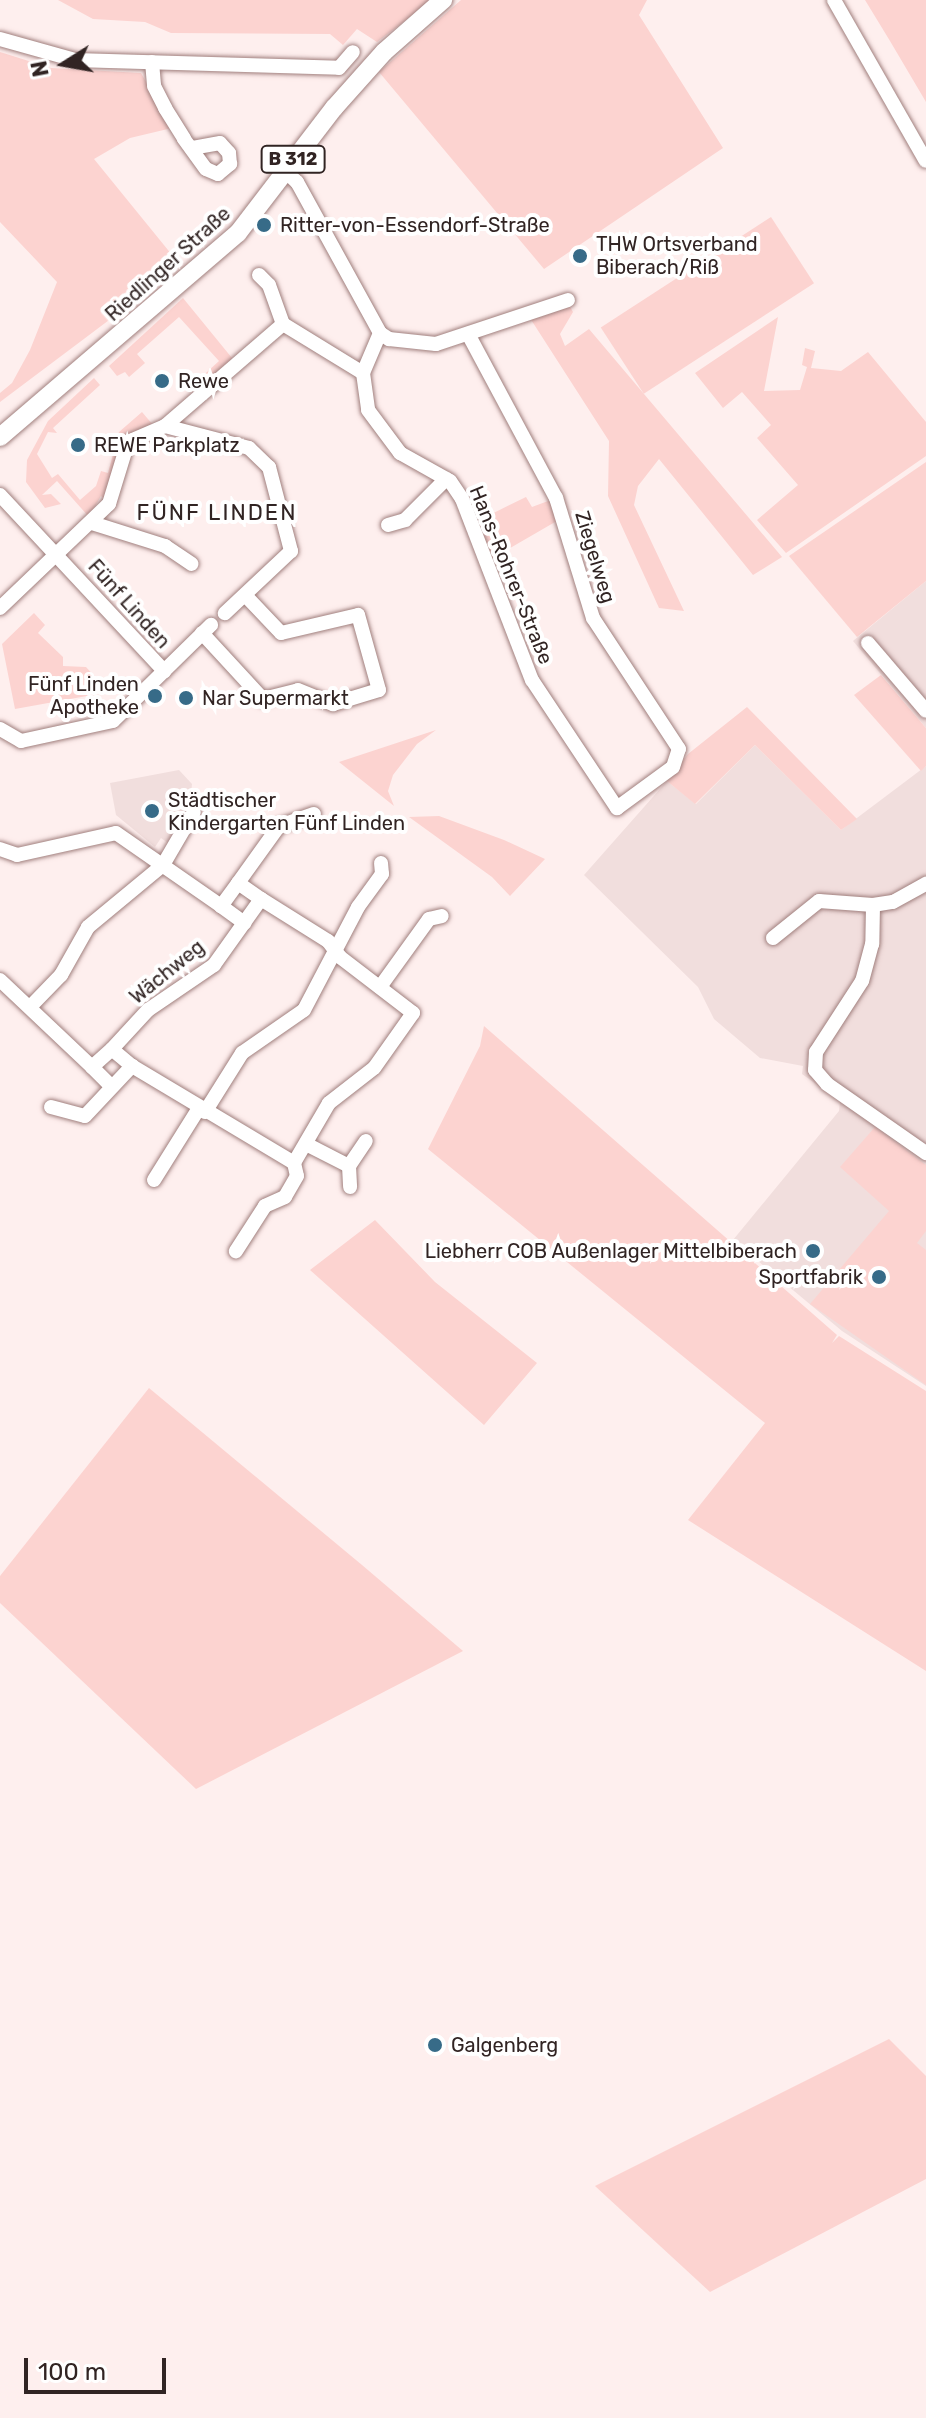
<!DOCTYPE html>
<html>
<head>
<meta charset="utf-8">
<style>
  body { margin:0 }
  #map { position:relative; width:926px; height:2418px; overflow:hidden; background:#feefee; font-family:Rubik,sans-serif }
  div>[style] { position:absolute }
  .built>* { inset:0; background:#f1dedd }
  .green>* { inset:0; background:#fcd3d0; transform-origin:0 0 }
  .roads { filter:drop-shadow(0 0 2px #a07f7d) drop-shadow(0 0 2px #a07f7d) }
  .minor>* { height:14px; margin:-7px; padding:0 7px; transform-origin:7px; border-radius:7px; background:#fff }
  .major>* { height:18px; margin:-9px; padding:0 9px; transform-origin:9px; border-radius:9px; background:#fff }
  .dots>* { width:22px; height:22px; translate:-50% -50%; box-sizing:border-box; border:4px solid #fff; border-radius:50% }
  span { translate:-50% -50%; white-space:nowrap; text-align:center; line-height:1.15; -webkit-text-stroke:8px #fff; paint-order:stroke }
  .shield-label span { padding:2px 6px; background:#fff; border:2px solid; border-radius:6px; -webkit-text-stroke-width:0 }
  .shield-label { font-size:18px; color:#312423; font-weight:700 }
  .poi-label { font-size:20px; color:#312423 }
  .left { translate:0 -50%; text-align:left }
  .right { translate:-100% -50%; text-align:right }
  .street-label { font-size:20px; color:#312423 }
  .neighbourhood-label { font-size:22px; color:#312423; letter-spacing:2px }
  .north { position:absolute; left:24px; top:24px; width:80px; height:80px; -webkit-text-stroke:6px #fff; paint-order:stroke; rotate:259deg; font-size:22px; font-weight:700; line-height:32px; text-align:center; color:#312423 }
  .north::after { content:''; display:block; margin:auto; width:28px; height:36px; background:#312423; clip-path:polygon(50% 0,100% 100%,50% 72%,0 100%) }
  .scale { position:absolute; left:24px; top:2358px; width:142px; height:36px; box-sizing:border-box; border:4px solid #312423; border-top:0; padding-left:10px; font-size:24px; line-height:28px; white-space:nowrap; color:#312423; -webkit-text-stroke:6px #fff; paint-order:stroke }
</style>
</head>
<body>
<div id="map">
  <div class="built">
    <div style="clip-path:polygon(926px 581px,926px 728px,853px 641px)"></div>
    <div style="clip-path:polygon(755px 745px,841px 830px,926px 766px,926px 1386px,842px 1331px,733px 1240px,839px 1111px,840px 1101px,802px 1074px,803px 1066px,760px 1058px,714px 1019px,698px 987px,584px 875px,667px 781px,696px 804px)"></div>
    <div style="clip-path:polygon(179px 770px,192px 784px,189px 814px,168px 843px,161px 838px,155px 847px,116px 815px,110px 783px)"></div>
  </div>
  <div class="green">
    <div style="clip-path:polygon(58px 0,432px 0,377px 42px,357px 29px,343px 45px,330px 34px,171px 33px,145px 22px,93px 19px)"></div>
    <div style="clip-path:polygon(461px 0,647px 0,639px 15px,723px 148px,544px 269px,379px 72px)"></div>
    <div style="clip-path:polygon(865px 0,926px 0,926px 102px,890px 41px)"></div>
    <div style="clip-path:polygon(0 52px,51px 68px,141px 73px,172px 128px,130px 138px,94px 159px,181px 266px,0 402px,0 393px,12px 383px,30px 350px,57px 282px,0 222px)"></div>
    <div style="left:771px;top:217px;width:79px;height:203px;rotate:57deg"></div>
    <div style="clip-path:polygon(183px 298px,232px 358px,229px 368px,210px 383px,195px 383px,219px 361px,179px 317px,137px 354px,145px 363px,129px 377px,125px 372px,117px 376px,109px 366px)"></div>
    <div style="clip-path:polygon(567px 301px,573px 312px,560px 334px,565px 346px,589px 329px,782px 557px,753px 575px,659px 459px,638px 486px,634px 505px,684px 611px,659px 608px,608px 496px,609px 441px,528px 315px)"></div>
    <div style="clip-path:polygon(778px 317px,764px 391px,800px 390px,807px 367px,802px 365px,805px 348px,815px 351px,811px 368px,841px 371px,868px 352px,926px 422px,926px 456px,786px 553px,757px 520px,798px 485px,757px 438px,771px 425px,742px 392px,723px 408px,695px 373px)"></div>
    <div style="clip-path:polygon(94px 378px,100px 385px,53px 428px,57px 433px,48px 432px,37px 454px,52px 478px,58px 474px,80px 500px,96px 486px,101px 471px,108px 473px,119px 432px,142px 412px,153px 425px,125px 437px,106px 500px,101px 496px,89px 517px,57px 481px,42px 495px,51px 494px,61px 504px,45px 508px,26px 482px,27px 460px,48px 421px)"></div>
    <div style="clip-path:polygon(926px 462px,926px 581px,857px 637px,789px 556px)"></div>
    <div style="clip-path:polygon(526px 497px,532px 507px,556px 498px,562px 518px,486px 562px,471px 524px)"></div>
    <div style="clip-path:polygon(34px 613px,45px 625px,38px 633px,63px 657px,63px 666px,86px 667px,109px 692px,15px 709px,2px 644px)"></div>
    <div style="clip-path:polygon(881px 675px,926px 728px,926px 766px,921px 771px,854px 695px)"></div>
    <div style="clip-path:polygon(747px 707px,857px 819px,841px 830px,755px 745px,695px 804px,667px 781px,688px 754px)"></div>
    <div style="clip-path:polygon(436px 730px,417px 744px,393px 775px,388px 791px,394px 806px,339px 762px)"></div>
    <div style="clip-path:polygon(439px 816px,504px 840px,545px 859px,510px 896px,492px 877px,409px 817px)"></div>
    <div style="clip-path:polygon(484px 1026px,837px 1335px,832px 1343px,839px 1336px,926px 1391px,926px 1671px,688px 1520px,765px 1423px,428px 1149px,480px 1046px)"></div>
    <div style="clip-path:polygon(875px 1127px,926px 1165px,926px 1231px,917px 1243px,926px 1250px,926px 1385px,810px 1304px,889px 1211px,840px 1167px)"></div>
    <div style="clip-path:polygon(375px 1220px,435px 1282px,537px 1363px,484px 1425px,310px 1270px)"></div>
    <div style="clip-path:polygon(149px 1388px,362px 1565px,463px 1651px,196px 1789px,0 1603px,0 1576px)"></div>
    <div style="clip-path:polygon(889px 2039px,926px 2076px,926px 2179px,710px 2292px,595px 2186px)"></div>
  </div>
  <div class="roads">
    <div class="minor">
      <div style="left:834px;top:0;width:185px;rotate:60.3deg"></div>
      <div style="left:0;top:39px;width:78px;rotate:15.6deg"></div>
      <div style="left:75px;top:60px;width:264px;rotate:1.7deg"></div>
      <div style="left:339px;top:68px;width:21px;rotate:-49deg"></div>
      <div style="left:152px;top:62px;width:24px;rotate:85deg"></div>
      <div style="left:154px;top:86px;width:25px;rotate:63deg"></div>
      <div style="left:165px;top:108px;width:36px;rotate:58deg"></div>
      <div style="left:184px;top:139px;width:37px;rotate:54deg"></div>
      <div style="left:206px;top:169px;width:13px;rotate:23deg"></div>
      <div style="left:218px;top:174px;width:16px;rotate:-40deg"></div>
      <div style="left:230px;top:164px;width:11px;rotate:-95deg"></div>
      <div style="left:229px;top:153px;width:13px;rotate:-132deg"></div>
      <div style="left:220px;top:143px;width:29px;rotate:170deg"></div>
      <div style="left:284px;top:170px;width:18px;rotate:43deg"></div>
      <div style="left:297px;top:182px;width:172px;rotate:61.2deg"></div>
      <div style="left:380px;top:333px;width:11px;rotate:34deg"></div>
      <div style="left:389px;top:339px;width:47px;rotate:6.1deg"></div>
      <div style="left:436px;top:344px;width:139px;rotate:-18.4deg"></div>
      <div style="left:259px;top:275px;width:14px;rotate:45deg"></div>
      <div style="left:269px;top:285px;width:41px;rotate:70.3deg"></div>
      <div style="left:380px;top:333px;width:43px;rotate:113deg"></div>
      <div style="left:363px;top:373px;width:37px;rotate:82deg"></div>
      <div style="left:368px;top:410px;width:54px;rotate:53.3deg"></div>
      <div style="left:400px;top:453px;width:57px;rotate:29.2deg"></div>
      <div style="left:450px;top:481px;width:22px;rotate:56deg"></div>
      <div style="left:462px;top:499px;width:194px;rotate:68.9deg"></div>
      <div style="left:532px;top:680px;width:154px;rotate:56.4deg"></div>
      <div style="left:617px;top:808px;width:69px;rotate:-36.2deg"></div>
      <div style="left:673px;top:767px;width:19px;rotate:-72deg"></div>
      <div style="left:679px;top:749px;width:157px;rotate:-123.3deg"></div>
      <div style="left:593px;top:618px;width:126px;rotate:-107.1deg"></div>
      <div style="left:556px;top:498px;width:186px;rotate:-118.2deg"></div>
      <div style="left:165px;top:426px;width:156px;rotate:-40.8deg"></div>
      <div style="left:283px;top:324px;width:94px;rotate:31.5deg"></div>
      <div style="left:0;top:495px;width:241px;rotate:47deg"></div>
      <div style="left:164px;top:671px;width:71px;rotate:135.6deg"></div>
      <div style="left:113px;top:721px;width:94px;rotate:167.7deg"></div>
      <div style="left:21px;top:741px;width:24px;rotate:-150deg"></div>
      <div style="left:92px;top:523px;width:77px;rotate:17.5deg"></div>
      <div style="left:165px;top:546px;width:32px;rotate:34deg"></div>
      <div style="left:388px;top:525px;width:18px;rotate:-16deg"></div>
      <div style="left:405px;top:520px;width:58px;rotate:-45deg"></div>
      <div style="left:0;top:608px;width:151px;rotate:-43.7deg"></div>
      <div style="left:109px;top:504px;width:65px;rotate:-73deg"></div>
      <div style="left:128px;top:442px;width:40px;rotate:-23.4deg"></div>
      <div style="left:165px;top:426px;width:87px;rotate:14.7deg"></div>
      <div style="left:249px;top:448px;width:28px;rotate:44deg"></div>
      <div style="left:269px;top:467px;width:87px;rotate:75.3deg"></div>
      <div style="left:291px;top:551px;width:91px;rotate:136.8deg"></div>
      <div style="left:202px;top:633px;width:90px;rotate:47.3deg"></div>
      <div style="left:263px;top:699px;width:36px;rotate:-14deg"></div>
      <div style="left:298px;top:690px;width:38px;rotate:22deg"></div>
      <div style="left:333px;top:704px;width:48px;rotate:-16.9deg"></div>
      <div style="left:379px;top:690px;width:78px;rotate:-105.6deg"></div>
      <div style="left:358px;top:615px;width:79px;rotate:166.8deg"></div>
      <div style="left:281px;top:633px;width:52px;rotate:-133.5deg"></div>
      <div style="left:868px;top:643px;width:89px;rotate:49.5deg"></div>
      <div style="left:164px;top:671px;width:66px;rotate:-44.4deg"></div>
      <div style="left:0;top:849px;width:18px;rotate:19deg"></div>
      <div style="left:17px;top:855px;width:101px;rotate:-12.5deg"></div>
      <div style="left:116px;top:833px;width:128px;rotate:34.8deg"></div>
      <div style="left:238px;top:883px;width:70px;rotate:-54.3deg"></div>
      <div style="left:279px;top:826px;width:37px;rotate:-19deg"></div>
      <div style="left:261px;top:899px;width:79px;rotate:32.1deg"></div>
      <div style="left:328px;top:941px;width:20px;rotate:53deg"></div>
      <div style="left:340px;top:957px;width:92px;rotate:37.5deg"></div>
      <div style="left:413px;top:1013px;width:67px;rotate:125.3deg"></div>
      <div style="left:374px;top:1068px;width:57px;rotate:142.1deg"></div>
      <div style="left:329px;top:1103px;width:69px;rotate:120.3deg"></div>
      <div style="left:873px;top:905px;width:39px;rotate:91deg"></div>
      <div style="left:872px;top:944px;width:38px;rotate:105deg"></div>
      <div style="left:862px;top:981px;width:85px;rotate:122.9deg"></div>
      <div style="left:816px;top:1052px;width:18px;rotate:93deg"></div>
      <div style="left:815px;top:1070px;width:18px;rotate:49deg"></div>
      <div style="left:827px;top:1084px;width:121px;rotate:34.9deg"></div>
      <div style="left:773px;top:938px;width:59px;rotate:-38.8deg"></div>
      <div style="left:819px;top:901px;width:54px;rotate:4.2deg"></div>
      <div style="left:873px;top:905px;width:20px;rotate:-9deg"></div>
      <div style="left:893px;top:902px;width:38px;rotate:-29deg"></div>
      <div style="left:0;top:980px;width:127px;rotate:43.4deg"></div>
      <div style="left:380px;top:987px;width:84px;rotate:-54.2deg"></div>
      <div style="left:429px;top:919px;width:13px;rotate:-13deg"></div>
      <div style="left:30px;top:1007px;width:45px;rotate:-45.9deg"></div>
      <div style="left:61px;top:975px;width:55px;rotate:-60.6deg"></div>
      <div style="left:88px;top:927px;width:97px;rotate:-39.6deg"></div>
      <div style="left:163px;top:865px;width:61px;rotate:-59.7deg"></div>
      <div style="left:112px;top:1049px;width:53px;rotate:-47.3deg"></div>
      <div style="left:148px;top:1010px;width:80px;rotate:-34.3deg"></div>
      <div style="left:214px;top:965px;width:81px;rotate:-54.5deg"></div>
      <div style="left:261px;top:899px;width:28px;rotate:-145deg"></div>
      <div style="left:238px;top:883px;width:29px;rotate:126deg"></div>
      <div style="left:221px;top:906px;width:29px;rotate:36deg"></div>
      <div style="left:132px;top:1066px;width:189px;rotate:30.9deg"></div>
      <div style="left:294px;top:1163px;width:13px;rotate:77deg"></div>
      <div style="left:297px;top:1176px;width:24px;rotate:120deg"></div>
      <div style="left:285px;top:1197px;width:22px;rotate:156deg"></div>
      <div style="left:265px;top:1206px;width:54px;rotate:122.8deg"></div>
      <div style="left:51px;top:1107px;width:35px;rotate:15deg"></div>
      <div style="left:85px;top:1116px;width:69px;rotate:-46.8deg"></div>
      <div style="left:132px;top:1066px;width:26px;rotate:-140deg"></div>
      <div style="left:112px;top:1049px;width:27px;rotate:138deg"></div>
      <div style="left:92px;top:1067px;width:28px;rotate:45deg"></div>
      <div style="left:205px;top:1112px;width:70px;rotate:-57.9deg"></div>
      <div style="left:242px;top:1053px;width:75px;rotate:-34.7deg"></div>
      <div style="left:304px;top:1010px;width:116px;rotate:-62.3deg"></div>
      <div style="left:358px;top:907px;width:41px;rotate:-54deg"></div>
      <div style="left:382px;top:874px;width:11px;rotate:-95deg"></div>
      <div style="left:306px;top:1144px;width:48px;rotate:27.1deg"></div>
      <div style="left:349px;top:1166px;width:30px;rotate:-56deg"></div>
      <div style="left:349px;top:1166px;width:21px;rotate:87deg"></div>
      <div style="left:154px;top:1180px;width:85px;rotate:-58deg"></div>
    </div>
    <div class="major">
      <div style="left:0;top:437px;width:313px;rotate:-40.6deg"></div>
      <div style="left:238px;top:233px;width:158px;rotate:-52.5deg"></div>
      <div style="left:334px;top:108px;width:75px;rotate:-48.2deg"></div>
      <div style="left:384px;top:52px;width:79px;rotate:-41.4deg"></div>
    </div>
  </div>
  <div class="dots">
    <div style="left:264px;top:225px;background:#376b88"></div>
    <div style="left:580px;top:256px;background:#376b88"></div>
    <div style="left:162px;top:381px;background:#376b88"></div>
    <div style="left:78px;top:445px;background:#376b88"></div>
    <div style="left:155px;top:696px;background:#376b88"></div>
    <div style="left:186px;top:698px;background:#376b88"></div>
    <div style="left:152px;top:811px;background:#376b88"></div>
    <div style="left:813px;top:1251px;background:#376b88"></div>
    <div style="left:879px;top:1277px;background:#376b88"></div>
    <div style="left:435px;top:2045px;background:#376b88"></div>
  </div>
  <div class="shield-label">
    <span style="left:293px;top:159px">B 312</span>
  </div>
  <div class="poi-label">
    <span class="left" style="left:280px;top:225px">Ritter-von-Essendorf-Straße</span>
    <span class="left" style="left:596px;top:256px">THW Ortsverband<br>Biberach/Riß</span>
    <span class="left" style="left:178px;top:381px">Rewe</span>
    <span class="left" style="left:94px;top:445px">REWE Parkplatz</span>
    <span class="right" style="left:139px;top:696px">Fünf Linden<br>Apotheke</span>
    <span class="left" style="left:202px;top:698px">Nar Supermarkt</span>
    <span class="left" style="left:168px;top:812px">Städtischer<br>Kindergarten Fünf Linden</span>
    <span class="right" style="left:797px;top:1251px">Liebherr COB Außenlager Mittelbiberach</span>
    <span class="right" style="left:863px;top:1277px">Sportfabrik</span>
    <span class="left" style="left:451px;top:2045px">Galgenberg</span>
  </div>
  <div class="street-label">
    <span style="left:168px;top:264px;rotate:-42deg">Riedlinger Straße</span>
    <span style="left:595px;top:557px;rotate:73deg">Ziegelweg</span>
    <span style="left:511px;top:575px;rotate:68deg">Hans-Rohrer-Straße</span>
    <span style="left:129px;top:604px;rotate:48deg">Fünf Linden</span>
    <span style="left:167px;top:972px;rotate:-39deg">Wächweg</span>
  </div>
  <div class="neighbourhood-label">
    <span style="left:217px;top:513px">FÜNF LINDEN</span>
  </div>
  <div class="north">N</div>
  <div class="scale">100 m</div>
</div>
</body>
</html>
